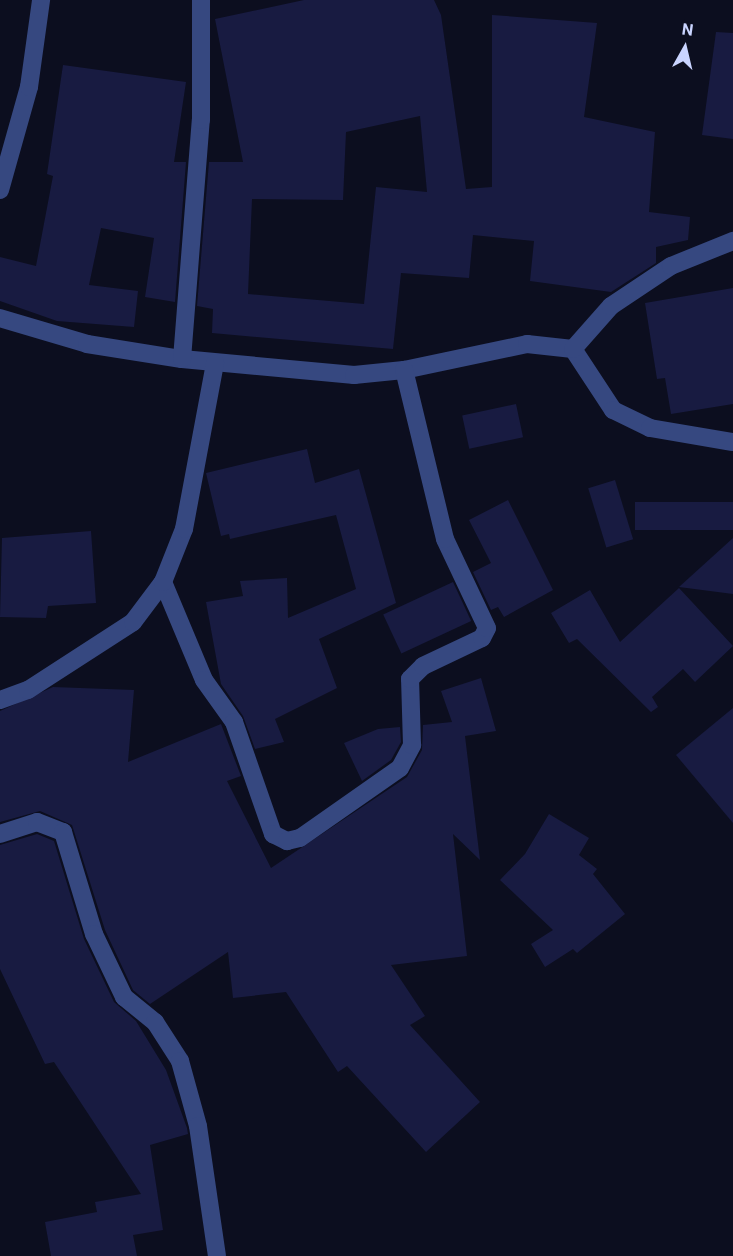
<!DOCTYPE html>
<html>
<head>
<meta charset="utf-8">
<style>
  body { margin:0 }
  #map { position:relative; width:733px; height:1256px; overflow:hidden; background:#0c0e1f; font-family:Roboto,sans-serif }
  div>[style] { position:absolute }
  .building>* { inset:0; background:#181b41; transform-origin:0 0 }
  .minor>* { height:18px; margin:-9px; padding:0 9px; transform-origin:9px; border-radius:9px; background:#364880 }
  span { translate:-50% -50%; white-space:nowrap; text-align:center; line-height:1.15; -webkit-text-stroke:6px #0c0e1f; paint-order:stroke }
  .north { position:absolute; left:655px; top:18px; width:60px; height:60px; -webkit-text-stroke:4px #0c0e1f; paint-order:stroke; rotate:8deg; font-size:16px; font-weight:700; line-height:24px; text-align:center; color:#cad4ff }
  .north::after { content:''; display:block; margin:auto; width:21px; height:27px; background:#cad4ff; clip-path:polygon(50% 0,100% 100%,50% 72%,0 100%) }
</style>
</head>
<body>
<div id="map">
  <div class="building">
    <div style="clip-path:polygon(evenodd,304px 0,434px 0,441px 15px,466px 189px,492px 187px,492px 15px,597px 23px,584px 117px,655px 132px,649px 212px,690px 217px,688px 240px,656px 247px,656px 263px,611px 292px,530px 281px,534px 241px,473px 235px,469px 278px,401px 273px,393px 349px,212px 333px,213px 309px,197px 306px,209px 162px,243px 162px,215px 19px,304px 0,420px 116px,427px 192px,376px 187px,364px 304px,248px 294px,252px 199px,343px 200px,346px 132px,420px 116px)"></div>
    <div style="clip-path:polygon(716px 32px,733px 33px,733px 139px,702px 135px)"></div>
    <div style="clip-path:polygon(63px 65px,186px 82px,174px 162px,186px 162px,175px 302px,145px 297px,154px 238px,101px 228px,89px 285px,138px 291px,134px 327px,57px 321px,0 301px,0 257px,36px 266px,53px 176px,47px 174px)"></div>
    <div style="clip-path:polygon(733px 288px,733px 404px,671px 414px,665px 378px,657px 379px,645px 303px)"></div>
    <div style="left:516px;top:404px;width:34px;height:55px;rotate:78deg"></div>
    <div style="clip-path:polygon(307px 449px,315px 483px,359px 469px,396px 603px,319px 639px,337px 688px,275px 719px,284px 742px,255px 749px,243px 716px,221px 684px,206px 602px,243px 596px,240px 581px,287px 578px,288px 618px,356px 589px,336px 515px,230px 539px,229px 534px,221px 536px,206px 473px)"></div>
    <div style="left:615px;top:480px;width:62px;height:28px;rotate:73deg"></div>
    <div style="clip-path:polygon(508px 500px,553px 590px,504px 617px,498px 607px,491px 610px,473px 572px,491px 563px,469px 520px)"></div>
    <div style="left:733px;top:502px;width:28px;height:98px;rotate:90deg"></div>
    <div style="clip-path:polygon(91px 531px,96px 603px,48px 606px,46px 618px,0 617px,2px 538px)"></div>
    <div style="clip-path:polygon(733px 538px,733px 594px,679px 587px)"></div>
    <div style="left:453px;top:582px;width:43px;height:77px;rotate:65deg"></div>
    <div style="clip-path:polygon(679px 588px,733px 646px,695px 682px,683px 669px,652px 697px,658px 707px,651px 712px,577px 639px,569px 643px,551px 613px,590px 590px,620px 642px)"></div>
    <div style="clip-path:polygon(481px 678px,496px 731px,465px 736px,480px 860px,453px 834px,467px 956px,391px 965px,425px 1016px,410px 1025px,480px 1102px,426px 1152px,347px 1066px,338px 1072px,286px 992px,233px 998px,228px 952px,150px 1004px,133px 990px,105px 930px,72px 825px,40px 811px,0 822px,0 711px,53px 687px,134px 690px,128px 762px,221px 724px,241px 776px,227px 781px,271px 868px,407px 777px,422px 750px,423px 725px,452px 722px,441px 691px)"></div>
    <div style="clip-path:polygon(733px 708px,733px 823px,676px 755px)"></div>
    <div style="clip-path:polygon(400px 727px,401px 742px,391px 760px,362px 781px,344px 743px,378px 729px)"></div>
    <div style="clip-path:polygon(549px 814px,589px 838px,579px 855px,597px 869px,593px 874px,625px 914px,577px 953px,573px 949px,545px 967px,531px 944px,553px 930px,500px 880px,525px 854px)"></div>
    <div style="clip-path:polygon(37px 834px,54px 841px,84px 939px,114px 1002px,136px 1021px,166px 1070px,187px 1128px,188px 1134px,150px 1145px,163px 1230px,133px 1235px,137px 1256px,51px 1256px,45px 1222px,97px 1212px,95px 1202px,141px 1194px,54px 1062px,45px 1064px,0 969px,0 845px)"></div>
  </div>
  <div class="minor">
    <div style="left:0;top:190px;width:107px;rotate:-74.3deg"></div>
    <div style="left:29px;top:87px;width:88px;rotate:-82.1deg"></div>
    <div style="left:0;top:318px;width:91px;rotate:16.6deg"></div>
    <div style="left:87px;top:344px;width:96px;rotate:9deg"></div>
    <div style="left:182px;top:359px;width:173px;rotate:5.3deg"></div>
    <div style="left:354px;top:375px;width:50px;rotate:-5.7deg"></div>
    <div style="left:404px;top:370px;width:126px;rotate:-11.9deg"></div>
    <div style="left:527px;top:344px;width:46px;rotate:6.2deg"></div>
    <div style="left:573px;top:349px;width:73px;rotate:56.7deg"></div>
    <div style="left:613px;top:410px;width:41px;rotate:25.9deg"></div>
    <div style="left:650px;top:428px;width:84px;rotate:9.6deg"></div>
    <div style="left:573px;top:349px;width:57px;rotate:-48.5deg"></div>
    <div style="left:611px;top:306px;width:72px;rotate:-33.7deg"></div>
    <div style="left:671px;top:266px;width:67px;rotate:-22deg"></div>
    <div style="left:182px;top:359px;width:240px;rotate:-85.5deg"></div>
    <div style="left:201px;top:120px;width:120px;rotate:-90deg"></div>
    <div style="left:163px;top:582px;width:106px;rotate:67.3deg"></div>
    <div style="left:204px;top:680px;width:52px;rotate:54.5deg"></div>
    <div style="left:234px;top:722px;width:119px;rotate:70.8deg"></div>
    <div style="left:273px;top:834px;width:16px;rotate:27deg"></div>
    <div style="left:287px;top:841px;width:13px;rotate:-13deg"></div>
    <div style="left:300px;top:838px;width:122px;rotate:-35deg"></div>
    <div style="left:400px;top:768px;width:26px;rotate:-62deg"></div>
    <div style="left:412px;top:745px;width:66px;rotate:-91.7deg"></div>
    <div style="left:410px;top:679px;width:18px;rotate:-45deg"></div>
    <div style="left:423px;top:666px;width:65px;rotate:-25.4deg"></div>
    <div style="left:482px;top:638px;width:11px;rotate:-63deg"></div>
    <div style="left:487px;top:628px;width:98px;rotate:-115.3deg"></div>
    <div style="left:445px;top:539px;width:174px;rotate:-103.6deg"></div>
    <div style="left:0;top:700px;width:30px;rotate:-20deg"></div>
    <div style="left:28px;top:690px;width:125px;rotate:-32.9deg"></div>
    <div style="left:133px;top:622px;width:50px;rotate:-53.1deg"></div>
    <div style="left:163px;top:582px;width:57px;rotate:-68.4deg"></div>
    <div style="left:184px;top:529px;width:169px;rotate:-79.4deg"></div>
    <div style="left:0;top:834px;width:39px;rotate:-18deg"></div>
    <div style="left:37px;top:822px;width:28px;rotate:21deg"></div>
    <div style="left:63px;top:832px;width:107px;rotate:73.1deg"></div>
    <div style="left:94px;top:934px;width:70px;rotate:64.5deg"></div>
    <div style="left:124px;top:997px;width:40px;rotate:39deg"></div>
    <div style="left:155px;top:1022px;width:46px;rotate:57.3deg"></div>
    <div style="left:180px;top:1061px;width:67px;rotate:74.5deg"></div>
    <div style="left:198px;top:1126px;width:131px;rotate:81.7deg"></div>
  </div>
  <div class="north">N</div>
</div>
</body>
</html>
